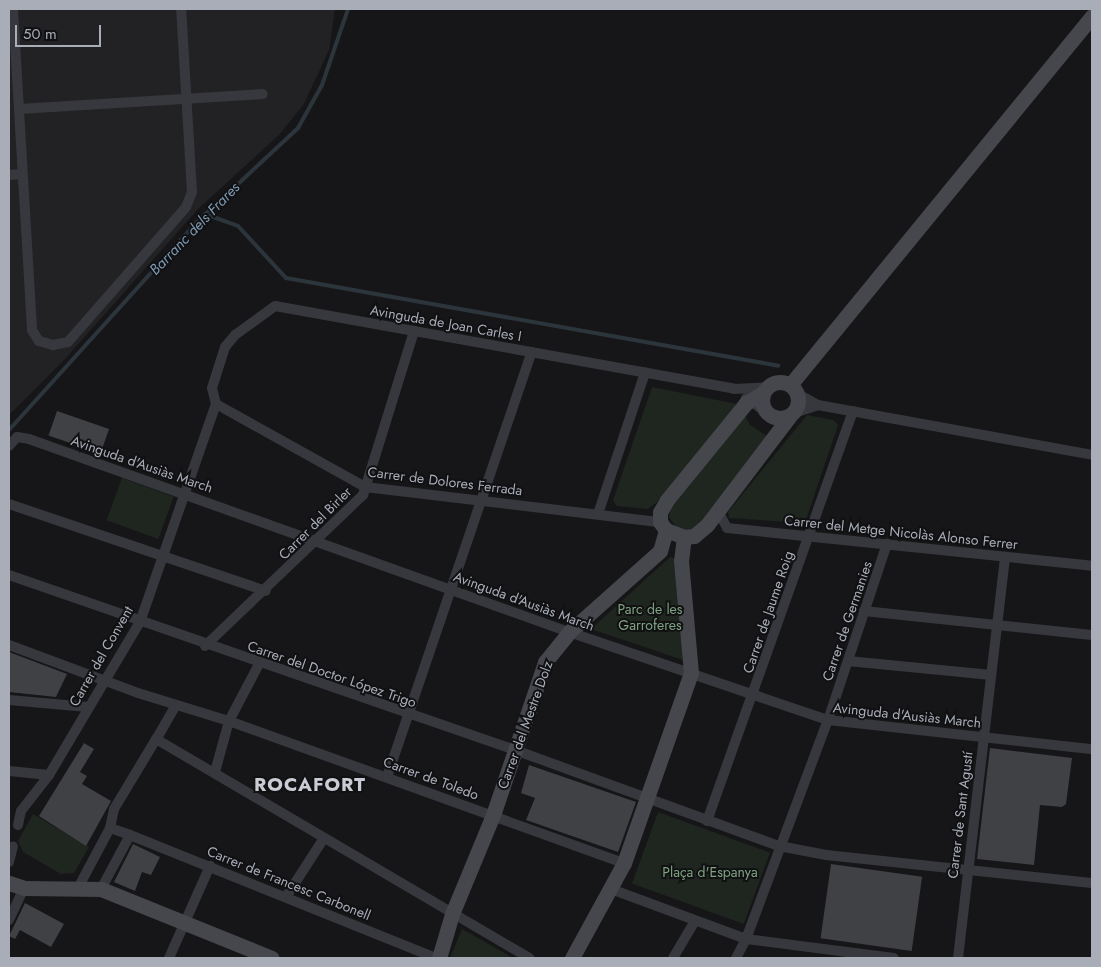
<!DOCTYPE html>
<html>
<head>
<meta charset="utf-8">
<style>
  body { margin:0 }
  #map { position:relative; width:1101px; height:967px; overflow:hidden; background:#161618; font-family:Jost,sans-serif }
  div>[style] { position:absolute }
  .built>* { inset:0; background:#222225 }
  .green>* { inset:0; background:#1e261f; transform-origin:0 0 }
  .stream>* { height:4px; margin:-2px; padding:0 2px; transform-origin:2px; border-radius:2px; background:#2c353c }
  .building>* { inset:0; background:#404145; transform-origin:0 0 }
  .street>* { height:10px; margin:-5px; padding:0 5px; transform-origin:5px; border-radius:5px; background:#37383d }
  .secondary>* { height:15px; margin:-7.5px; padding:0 7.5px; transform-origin:7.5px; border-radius:7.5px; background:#45474d }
  .secondary>.ring { margin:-7.5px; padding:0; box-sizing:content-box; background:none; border:15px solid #45474d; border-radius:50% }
  span { translate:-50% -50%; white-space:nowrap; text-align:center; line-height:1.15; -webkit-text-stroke:4px #111113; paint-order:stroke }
  .street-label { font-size:14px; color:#a8adb8 }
  .park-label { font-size:14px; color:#7fa381 }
  .water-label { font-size:15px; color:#7f9bb3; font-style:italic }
  .district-label { font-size:19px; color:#c9ccd4; font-weight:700; letter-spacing:1px }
  .frame { position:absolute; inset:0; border:10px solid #a8adb8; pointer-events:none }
  .scale { position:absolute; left:15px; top:25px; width:86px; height:22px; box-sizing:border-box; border:2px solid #a8adb8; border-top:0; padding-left:6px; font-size:15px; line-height:18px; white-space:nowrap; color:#a8adb8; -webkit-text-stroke:4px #111113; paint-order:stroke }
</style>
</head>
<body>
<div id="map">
  <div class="built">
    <div style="clip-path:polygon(9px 9px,335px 9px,329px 50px,304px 104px,279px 135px,199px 208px,65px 359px,9px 415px)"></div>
  </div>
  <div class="green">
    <div style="clip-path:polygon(652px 387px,737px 404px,656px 503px,648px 509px,617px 506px,613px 500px)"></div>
    <div style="clip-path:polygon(744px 413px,750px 425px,767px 436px,702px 525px,690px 531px,676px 527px,669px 517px,671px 505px)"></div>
    <div style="clip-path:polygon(807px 415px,833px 420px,838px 425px,805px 523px,729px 518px,728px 512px)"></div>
    <div style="left:122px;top:478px;width:55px;height:45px;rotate:20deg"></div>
    <div style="clip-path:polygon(670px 557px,674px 558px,683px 660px,591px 629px)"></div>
    <div style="left:658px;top:812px;width:119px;height:76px;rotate:20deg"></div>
    <div style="clip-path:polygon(33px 814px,89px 847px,74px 873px,61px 874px,23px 852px,18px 841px)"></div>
    <div style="clip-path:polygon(462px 929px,513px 958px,450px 958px)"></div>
  </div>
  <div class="stream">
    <div style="left:205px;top:214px;width:35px;rotate:20deg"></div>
    <div style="left:238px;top:226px;width:71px;rotate:47.3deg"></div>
    <div style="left:286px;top:278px;width:500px;rotate:10.1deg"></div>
    <div style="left:9px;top:430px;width:280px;rotate:-47.9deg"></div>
    <div style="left:197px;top:222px;width:138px;rotate:-42.9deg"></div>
    <div style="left:298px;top:128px;width:49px;rotate:-60.8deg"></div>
    <div style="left:322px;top:85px;width:80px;rotate:-71.1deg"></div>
  </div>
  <div class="building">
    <div style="left:57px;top:411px;width:55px;height:26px;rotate:19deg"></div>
    <div style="clip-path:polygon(9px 652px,67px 674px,56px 697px,9px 692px)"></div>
    <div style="clip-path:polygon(84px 743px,94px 749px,80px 772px,87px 776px,82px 784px,111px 801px,86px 846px,39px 816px)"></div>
    <div style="clip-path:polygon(990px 748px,1072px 758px,1066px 804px,1062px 807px,1040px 805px,1034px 865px,977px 859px)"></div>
    <div style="clip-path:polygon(529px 765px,636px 802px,618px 852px,526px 820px,535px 798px,521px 793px)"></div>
    <div style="clip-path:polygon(133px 844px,160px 857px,151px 875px,142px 872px,135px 891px,114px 882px)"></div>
    <div style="left:831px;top:864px;width:92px;height:75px;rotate:8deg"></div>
    <div style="clip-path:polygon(25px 903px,64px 924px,51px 947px,20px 930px,15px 939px,9px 936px)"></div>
  </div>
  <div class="street">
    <div style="left:13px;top:9px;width:322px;rotate:86.6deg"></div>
    <div style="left:32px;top:330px;width:13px;rotate:58deg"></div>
    <div style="left:39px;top:341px;width:15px;rotate:16deg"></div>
    <div style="left:53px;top:345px;width:15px;rotate:-11deg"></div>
    <div style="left:68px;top:342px;width:179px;rotate:-48.8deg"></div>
    <div style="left:186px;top:207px;width:16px;rotate:-68deg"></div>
    <div style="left:192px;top:192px;width:183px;rotate:-93.4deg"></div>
    <div style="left:19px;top:109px;width:244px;rotate:-3.5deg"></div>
    <div style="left:9px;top:175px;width:13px;rotate:-4deg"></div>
    <div style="left:746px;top:398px;width:24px;rotate:35deg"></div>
    <div style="left:216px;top:404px;width:16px;rotate:-104deg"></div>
    <div style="left:212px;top:388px;width:43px;rotate:-72.4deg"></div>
    <div style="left:225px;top:347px;width:16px;rotate:-50deg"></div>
    <div style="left:235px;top:335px;width:49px;rotate:-35.9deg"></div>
    <div style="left:275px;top:306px;width:466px;rotate:10.2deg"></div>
    <div style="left:734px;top:389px;width:33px;rotate:-3deg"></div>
    <div style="left:216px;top:404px;width:171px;rotate:29.1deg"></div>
    <div style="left:365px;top:487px;width:297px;rotate:6.8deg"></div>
    <div style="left:818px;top:405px;width:279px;rotate:10.3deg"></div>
    <div style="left:794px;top:413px;width:25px;rotate:-18deg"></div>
    <div style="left:818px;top:405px;width:23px;rotate:-151deg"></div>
    <div style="left:9px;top:446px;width:12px;rotate:-48deg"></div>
    <div style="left:17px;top:437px;width:12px;rotate:9deg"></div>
    <div style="left:29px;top:439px;width:573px;rotate:19.67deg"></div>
    <div style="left:569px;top:632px;width:274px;rotate:18.8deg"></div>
    <div style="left:828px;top:720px;width:266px;rotate:6.3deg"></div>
    <div style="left:9px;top:504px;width:271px;rotate:18.7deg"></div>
    <div style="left:718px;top:511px;width:19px;rotate:62deg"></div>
    <div style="left:727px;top:528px;width:367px;rotate:5.9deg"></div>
    <div style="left:598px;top:514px;width:149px;rotate:-71.6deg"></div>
    <div style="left:9px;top:575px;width:535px;rotate:19.08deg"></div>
    <div style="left:515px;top:750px;width:281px;rotate:20deg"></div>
    <div style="left:779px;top:846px;width:48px;rotate:10.8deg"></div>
    <div style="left:826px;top:855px;width:267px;rotate:6deg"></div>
    <div style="left:864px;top:611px;width:229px;rotate:6deg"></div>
    <div style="left:9px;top:645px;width:138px;rotate:20.4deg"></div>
    <div style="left:138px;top:693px;width:95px;rotate:17.1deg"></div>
    <div style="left:229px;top:721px;width:53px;rotate:105.4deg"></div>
    <div style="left:205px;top:646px;width:219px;rotate:-43.7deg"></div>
    <div style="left:363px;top:495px;width:172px;rotate:-72.7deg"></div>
    <div style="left:848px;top:661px;width:144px;rotate:5.6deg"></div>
    <div style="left:259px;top:664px;width:64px;rotate:117.8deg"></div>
    <div style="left:229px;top:721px;width:420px;rotate:19.8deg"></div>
    <div style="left:9px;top:700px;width:79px;rotate:5.1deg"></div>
    <div style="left:176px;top:705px;width:39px;rotate:120deg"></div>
    <div style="left:156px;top:739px;width:433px;rotate:30.4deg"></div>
    <div style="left:9px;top:771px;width:40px;rotate:5.7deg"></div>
    <div style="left:387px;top:777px;width:449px;rotate:-71.2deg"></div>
    <div style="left:707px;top:821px;width:435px;rotate:-70.4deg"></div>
    <div style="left:18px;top:825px;width:14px;rotate:-78deg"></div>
    <div style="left:21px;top:811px;width:46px;rotate:-52.1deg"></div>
    <div style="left:49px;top:775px;width:178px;rotate:-59.3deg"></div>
    <div style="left:140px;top:622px;width:231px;rotate:-70.8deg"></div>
    <div style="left:110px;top:828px;width:19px;rotate:-78deg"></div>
    <div style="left:114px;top:809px;width:82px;rotate:-59deg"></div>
    <div style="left:130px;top:835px;width:330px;rotate:21.9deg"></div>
    <div style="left:9px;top:862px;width:16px;rotate:-76deg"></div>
    <div style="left:78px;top:888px;width:68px;rotate:-61.9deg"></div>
    <div style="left:110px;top:828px;width:21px;rotate:19deg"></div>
    <div style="left:130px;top:835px;width:61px;rotate:118.2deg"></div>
    <div style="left:611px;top:889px;width:144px;rotate:20.3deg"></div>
    <div style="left:746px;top:939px;width:234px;rotate:-69.5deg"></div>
    <div style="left:828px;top:720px;width:186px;rotate:-71.5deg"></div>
    <div style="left:286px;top:897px;width:70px;rotate:-57.2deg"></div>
    <div style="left:9px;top:920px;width:35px;rotate:-65deg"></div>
    <div style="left:169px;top:958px;width:101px;rotate:-66deg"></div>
    <div style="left:673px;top:958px;width:43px;rotate:-59.3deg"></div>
    <div style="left:736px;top:958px;width:21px;rotate:-62deg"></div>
    <div style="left:746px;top:939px;width:149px;rotate:7.3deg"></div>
    <div style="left:958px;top:958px;width:404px;rotate:-83.3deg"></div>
  </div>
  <div class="secondary">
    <div class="ring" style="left:762px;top:382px;width:21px;height:21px"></div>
    <div style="left:790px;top:385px;width:477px;rotate:-50.7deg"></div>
    <div style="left:763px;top:393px;width:20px;rotate:150deg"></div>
    <div style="left:746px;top:403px;width:125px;rotate:129.2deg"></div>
    <div style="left:667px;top:500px;width:14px;rotate:120deg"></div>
    <div style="left:660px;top:512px;width:10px;rotate:90deg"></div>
    <div style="left:660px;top:522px;width:10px;rotate:53deg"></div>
    <div style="left:666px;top:530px;width:19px;rotate:21deg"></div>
    <div style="left:684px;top:537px;width:10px;rotate:-6deg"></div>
    <div style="left:694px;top:536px;width:17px;rotate:-40deg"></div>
    <div style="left:707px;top:525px;width:136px;rotate:-52.8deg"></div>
    <div style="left:9px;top:883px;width:16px;rotate:18deg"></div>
    <div style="left:24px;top:888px;width:77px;rotate:0.7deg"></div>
    <div style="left:101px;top:889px;width:184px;rotate:22deg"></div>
    <div style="left:439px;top:958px;width:46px;rotate:-73.5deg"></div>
    <div style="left:452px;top:914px;width:107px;rotate:-67.5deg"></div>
    <div style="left:493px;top:815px;width:162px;rotate:-71.2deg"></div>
    <div style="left:545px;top:662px;width:38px;rotate:-51deg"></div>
    <div style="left:569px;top:632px;width:122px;rotate:-41.7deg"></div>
    <div style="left:660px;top:551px;width:22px;rotate:-74deg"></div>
    <div style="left:572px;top:958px;width:108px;rotate:-61.3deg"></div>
    <div style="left:624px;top:863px;width:201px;rotate:-70.6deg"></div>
    <div style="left:691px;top:673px;width:112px;rotate:-95.1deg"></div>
    <div style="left:681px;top:561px;width:24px;rotate:-83deg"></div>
  </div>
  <div class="street-label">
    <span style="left:446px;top:323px;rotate:10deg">Avinguda de Joan Carles I</span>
    <span style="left:142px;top:464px;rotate:19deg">Avinguda d'Ausiàs March</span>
    <span style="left:445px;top:481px;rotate:7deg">Carrer de Dolores Ferrada</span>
    <span style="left:315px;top:523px;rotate:-45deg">Carrer del Birler</span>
    <span style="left:901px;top:532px;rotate:6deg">Carrer del Metge Nicolàs Alonso Ferrer</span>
    <span style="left:524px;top:601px;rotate:20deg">Avinguda d'Ausiàs March</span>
    <span style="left:768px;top:612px;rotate:-71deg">Carrer de Jaume Roig</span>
    <span style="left:847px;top:621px;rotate:-71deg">Carrer de Germanies</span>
    <span style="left:101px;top:656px;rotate:-60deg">Carrer del Convent</span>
    <span style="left:332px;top:674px;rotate:19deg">Carrer del Doctor López Trigo</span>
    <span style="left:907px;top:715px;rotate:6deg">Avinguda d'Ausiàs March</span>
    <span style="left:525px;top:725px;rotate:-70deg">Carrer del Mestre Dolz</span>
    <span style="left:431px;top:778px;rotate:20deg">Carrer de Toledo</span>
    <span style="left:960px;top:815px;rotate:-83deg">Carrer de Sant Agustí</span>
    <span style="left:289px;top:883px;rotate:22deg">Carrer de Francesc Carbonell</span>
  </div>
  <div class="park-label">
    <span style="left:650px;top:617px">Parc de les<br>Garroferes</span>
    <span style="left:710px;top:872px">Plaça d'Espanya</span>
  </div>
  <div class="water-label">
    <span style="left:195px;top:229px;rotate:-46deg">Barranc dels Frares</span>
  </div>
  <div class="district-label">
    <span style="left:310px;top:785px">ROCAFORT</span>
  </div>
  <div class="frame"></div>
  <div class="scale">50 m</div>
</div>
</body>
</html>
